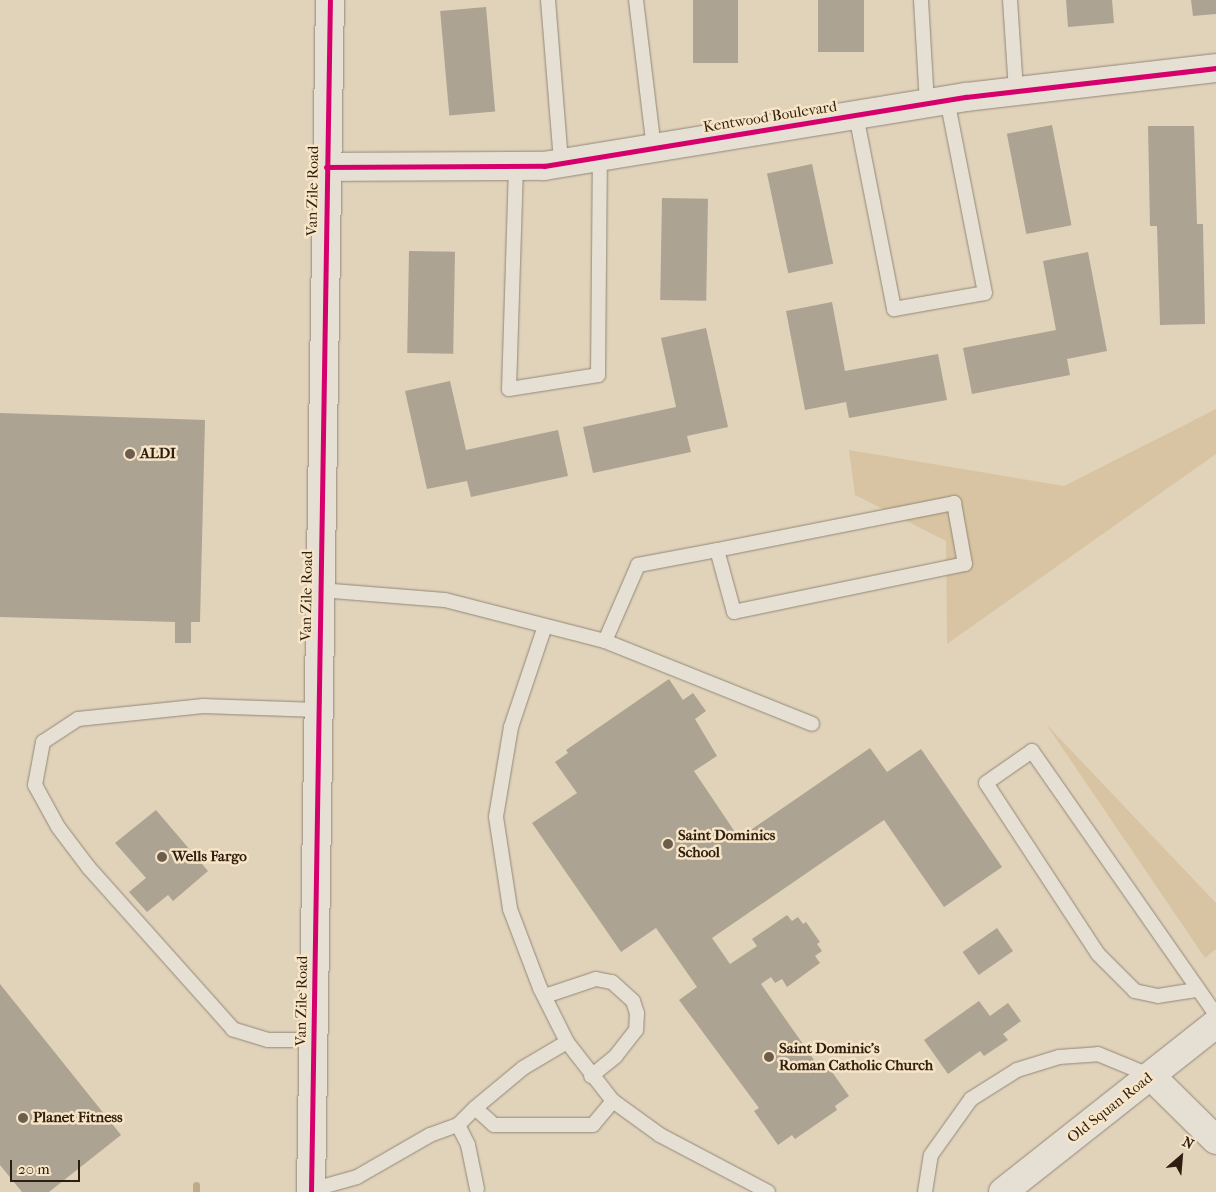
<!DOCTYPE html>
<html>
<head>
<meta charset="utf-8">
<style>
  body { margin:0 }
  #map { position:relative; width:1216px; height:1192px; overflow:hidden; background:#e1d3ba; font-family:"IM FELL French Canon",serif }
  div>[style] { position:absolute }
  .green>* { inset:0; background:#d8c4a2 }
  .stream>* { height:7px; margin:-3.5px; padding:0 3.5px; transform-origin:3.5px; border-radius:3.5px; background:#bfaa8a }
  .building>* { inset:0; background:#ada392; transform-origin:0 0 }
  .roads { filter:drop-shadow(0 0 1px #928879) drop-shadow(0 0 1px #928879) }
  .service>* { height:14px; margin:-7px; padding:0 7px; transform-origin:7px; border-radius:7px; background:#e6dfd3 }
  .minor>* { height:28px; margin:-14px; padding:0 14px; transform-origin:14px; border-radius:14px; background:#e6dfd3 }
  .tertiary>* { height:28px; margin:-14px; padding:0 14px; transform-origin:14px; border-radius:14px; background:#e6dfd3 }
  .cycleway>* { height:5px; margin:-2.5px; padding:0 2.5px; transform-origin:2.5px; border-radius:2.5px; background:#d6006c }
  .dots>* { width:14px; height:14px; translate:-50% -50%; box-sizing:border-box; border:2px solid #f7e5c7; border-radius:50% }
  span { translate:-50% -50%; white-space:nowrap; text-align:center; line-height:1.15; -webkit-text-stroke:5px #f7e5c7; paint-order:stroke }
  .street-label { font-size:15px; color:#2f1d10 }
  .poi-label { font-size:15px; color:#2f1d10; font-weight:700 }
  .left { translate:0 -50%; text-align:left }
  .north { position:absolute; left:1156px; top:1132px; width:50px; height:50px; -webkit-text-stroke:4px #f7e5c7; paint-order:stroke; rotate:27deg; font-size:14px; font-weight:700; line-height:20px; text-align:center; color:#2f1d10 }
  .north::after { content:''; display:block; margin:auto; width:18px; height:22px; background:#2f1d10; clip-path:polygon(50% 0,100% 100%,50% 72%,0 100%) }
  .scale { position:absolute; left:10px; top:1160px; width:70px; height:22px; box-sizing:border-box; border:2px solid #2f1d10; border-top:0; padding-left:6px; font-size:15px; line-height:18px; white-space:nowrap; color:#2f1d10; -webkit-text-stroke:4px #f7e5c7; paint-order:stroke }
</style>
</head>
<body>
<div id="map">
  <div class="green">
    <div style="clip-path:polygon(1216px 409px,1216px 454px,947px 644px,946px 541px,855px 495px,849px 450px,1064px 486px)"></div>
    <div style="clip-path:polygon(1046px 724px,1216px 903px,1216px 949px,1205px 958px)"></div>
  </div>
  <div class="stream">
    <div style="left:196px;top:1185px;width:7px;rotate:90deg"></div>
  </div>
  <div class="building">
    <div style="left:693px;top:0;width:45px;height:63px"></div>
    <div style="left:818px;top:0;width:46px;height:52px"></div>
    <div style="clip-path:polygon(1066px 0,1112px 0,1114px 23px,1068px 27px)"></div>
    <div style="clip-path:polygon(1191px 0,1216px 0,1216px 14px,1193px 16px)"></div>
    <div style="left:486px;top:7px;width:105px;height:46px;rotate:85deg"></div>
    <div style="left:1052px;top:125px;width:102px;height:46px;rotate:79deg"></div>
    <div style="clip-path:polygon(1148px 126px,1194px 126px,1197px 224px,1203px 224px,1205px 324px,1160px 325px,1157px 226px,1150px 226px)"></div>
    <div style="left:812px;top:164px;width:102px;height:46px;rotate:78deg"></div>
    <div style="left:662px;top:198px;width:46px;height:102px;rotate:1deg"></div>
    <div style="left:409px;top:251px;width:46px;height:102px;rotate:1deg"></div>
    <div style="clip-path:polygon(1088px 252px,1107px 351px,1067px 359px,1070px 375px,972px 394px,963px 348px,1056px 330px,1043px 261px)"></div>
    <div style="clip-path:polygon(832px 302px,845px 371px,938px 354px,947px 400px,849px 418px,846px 402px,805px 410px,786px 311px)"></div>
    <div style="clip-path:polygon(706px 328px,728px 427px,687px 436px,691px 452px,593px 473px,583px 427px,676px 407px,661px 338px)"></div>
    <div style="clip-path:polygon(450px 381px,466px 450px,558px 430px,568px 476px,471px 497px,467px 481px,427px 489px,405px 391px)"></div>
    <div style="clip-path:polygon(0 413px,205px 420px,200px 622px,191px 622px,191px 643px,175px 643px,175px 622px,0 617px)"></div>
    <div style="clip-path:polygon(669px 679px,683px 700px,693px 693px,706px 711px,695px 719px,717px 756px,694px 771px,739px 838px,870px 748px,887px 772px,921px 749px,1002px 867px,944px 907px,884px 820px,712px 938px,730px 964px,757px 946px,752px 939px,787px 915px,792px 921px,798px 917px,803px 924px,806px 922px,820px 942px,817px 944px,822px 951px,815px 956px,820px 963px,787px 987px,782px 979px,775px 983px,771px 977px,761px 984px,819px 1067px,825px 1062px,849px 1096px,835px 1106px,837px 1110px,795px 1139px,792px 1135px,778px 1145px,754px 1111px,759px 1108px,679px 1000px,697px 987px,656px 928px,621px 952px,532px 823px,577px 793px,555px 762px,568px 753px,566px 750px)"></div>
    <div style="clip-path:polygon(156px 810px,208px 871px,173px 901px,168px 895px,147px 912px,129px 892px,146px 878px,115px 843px)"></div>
    <div style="left:997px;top:928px;width:28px;height:42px;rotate:55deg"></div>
    <div style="clip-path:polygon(0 984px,121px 1135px,49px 1192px,22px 1192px,0 1165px)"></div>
    <div style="clip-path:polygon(979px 1001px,990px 1016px,1008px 1003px,1021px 1021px,1003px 1034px,1008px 1040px,984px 1056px,980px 1051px,948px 1074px,924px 1040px)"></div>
  </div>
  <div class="roads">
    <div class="service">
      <div style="left:548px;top:0;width:164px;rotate:85.4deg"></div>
      <div style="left:636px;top:0;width:149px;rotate:83.1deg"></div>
      <div style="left:921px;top:0;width:104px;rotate:86.7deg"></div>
      <div style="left:1010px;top:0;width:91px;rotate:86.2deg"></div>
      <div style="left:856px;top:115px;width:198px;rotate:78.9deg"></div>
      <div style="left:894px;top:309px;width:92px;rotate:-10deg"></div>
      <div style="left:985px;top:293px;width:197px;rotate:-101.1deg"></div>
      <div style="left:516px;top:167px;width:222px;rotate:91.8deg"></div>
      <div style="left:509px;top:389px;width:90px;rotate:-8.9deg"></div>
      <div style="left:598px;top:375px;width:218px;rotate:-89.5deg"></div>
      <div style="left:320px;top:590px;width:125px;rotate:4.6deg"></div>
      <div style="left:445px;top:600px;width:165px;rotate:14.4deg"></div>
      <div style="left:605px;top:641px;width:83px;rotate:-66.5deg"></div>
      <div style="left:638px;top:565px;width:80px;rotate:-10.8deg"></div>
      <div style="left:717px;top:550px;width:242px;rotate:-11.2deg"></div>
      <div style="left:954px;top:503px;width:62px;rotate:79.8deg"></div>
      <div style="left:965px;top:564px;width:236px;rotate:168.3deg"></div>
      <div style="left:734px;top:612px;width:64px;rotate:-105.3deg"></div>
      <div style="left:545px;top:626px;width:107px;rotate:108.6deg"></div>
      <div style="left:511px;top:727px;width:91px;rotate:99.5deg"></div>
      <div style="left:496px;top:817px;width:93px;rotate:81.3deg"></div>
      <div style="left:510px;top:909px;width:85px;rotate:69.2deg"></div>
      <div style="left:540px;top:988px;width:60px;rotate:63.4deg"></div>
      <div style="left:605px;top:641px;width:223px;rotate:21.8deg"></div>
      <div style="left:1196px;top:990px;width:38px;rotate:171deg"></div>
      <div style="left:1158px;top:996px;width:24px;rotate:-168deg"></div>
      <div style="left:1135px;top:991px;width:52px;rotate:-135deg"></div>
      <div style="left:1098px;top:954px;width:204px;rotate:-123.2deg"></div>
      <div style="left:986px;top:783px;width:56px;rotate:-34.8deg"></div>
      <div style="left:1032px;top:751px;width:322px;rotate:55.1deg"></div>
      <div style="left:545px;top:996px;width:54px;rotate:-18.4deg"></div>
      <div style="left:596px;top:979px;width:16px;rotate:11deg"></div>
      <div style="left:612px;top:982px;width:28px;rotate:42deg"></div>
      <div style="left:633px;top:1001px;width:13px;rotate:72deg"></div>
      <div style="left:637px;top:1013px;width:17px;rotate:93deg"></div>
      <div style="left:636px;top:1030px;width:33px;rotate:128deg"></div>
      <div style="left:616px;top:1056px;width:32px;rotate:141deg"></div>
      <div style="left:314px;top:1040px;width:46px;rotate:180deg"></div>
      <div style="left:268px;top:1040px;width:37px;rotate:-163deg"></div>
      <div style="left:233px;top:1029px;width:216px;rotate:-131.8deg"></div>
      <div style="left:89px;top:868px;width:51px;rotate:-127.1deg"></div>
      <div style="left:58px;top:827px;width:48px;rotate:-118.7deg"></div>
      <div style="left:35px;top:785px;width:44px;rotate:-79.5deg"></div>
      <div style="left:43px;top:742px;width:42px;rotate:-33.3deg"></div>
      <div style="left:78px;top:719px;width:126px;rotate:-5.9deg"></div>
      <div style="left:203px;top:706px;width:115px;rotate:2deg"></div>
      <div style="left:613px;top:1101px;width:58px;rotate:35.9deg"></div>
      <div style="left:660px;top:1135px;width:122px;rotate:27.8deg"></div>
      <div style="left:458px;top:1125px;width:22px;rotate:63deg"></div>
      <div style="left:468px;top:1145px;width:45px;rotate:78.4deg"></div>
      <div style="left:311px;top:1190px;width:48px;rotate:-15.8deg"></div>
      <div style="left:357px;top:1177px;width:84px;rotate:-29.9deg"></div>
      <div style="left:430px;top:1135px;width:30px;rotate:-20deg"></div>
      <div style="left:458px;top:1125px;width:24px;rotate:-45deg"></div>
      <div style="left:475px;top:1108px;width:62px;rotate:-39.8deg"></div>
      <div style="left:523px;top:1068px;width:51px;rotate:-30.6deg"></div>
      <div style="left:567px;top:1042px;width:75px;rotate:52.1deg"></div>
      <div style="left:613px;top:1101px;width:31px;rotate:130deg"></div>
      <div style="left:593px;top:1125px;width:99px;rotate:180deg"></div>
      <div style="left:494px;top:1125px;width:25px;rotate:-138deg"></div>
      <div style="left:925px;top:1192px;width:37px;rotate:-81deg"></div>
      <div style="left:931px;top:1155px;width:69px;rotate:-54.5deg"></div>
      <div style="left:971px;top:1099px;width:54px;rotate:-32.2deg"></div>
      <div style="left:1017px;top:1070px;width:44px;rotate:-17.2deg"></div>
      <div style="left:1059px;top:1057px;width:39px;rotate:-4deg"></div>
      <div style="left:1098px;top:1054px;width:57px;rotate:22.5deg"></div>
    </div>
    <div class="minor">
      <div style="left:326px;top:167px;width:218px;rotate:-0.3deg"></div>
      <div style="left:544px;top:166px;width:428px;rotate:-9.3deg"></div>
      <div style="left:966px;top:97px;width:252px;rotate:-6.6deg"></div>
      <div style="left:1151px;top:1076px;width:91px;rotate:44.6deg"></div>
    </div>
    <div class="tertiary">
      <div style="left:311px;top:1192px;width:1192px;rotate:-89.09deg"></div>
      <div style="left:1003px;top:1192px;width:271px;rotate:-38.3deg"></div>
    </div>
  </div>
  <div class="cycleway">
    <div style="left:326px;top:167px;width:218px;rotate:-0.3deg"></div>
    <div style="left:544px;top:166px;width:428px;rotate:-9.3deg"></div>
    <div style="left:966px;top:97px;width:252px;rotate:-6.6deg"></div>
    <div style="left:311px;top:1192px;width:1192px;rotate:-89.09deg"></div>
  </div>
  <div class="dots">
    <div style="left:130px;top:454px;background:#6d5d4c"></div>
    <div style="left:668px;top:844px;background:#6d5d4c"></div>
    <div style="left:162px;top:857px;background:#6d5d4c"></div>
    <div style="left:769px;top:1057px;background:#6d5d4c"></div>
    <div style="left:23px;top:1118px;background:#6d5d4c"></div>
  </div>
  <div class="street-label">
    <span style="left:770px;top:117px;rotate:-9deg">Kentwood Boulevard</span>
    <span style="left:313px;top:191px;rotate:-89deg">Van Zile Road</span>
    <span style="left:307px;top:596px;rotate:-89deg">Van Zile Road</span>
    <span style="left:302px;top:1001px;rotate:-89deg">Van Zile Road</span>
    <span style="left:1110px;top:1108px;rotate:-38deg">Old Squan Road</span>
  </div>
  <div class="poi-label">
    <span class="left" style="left:140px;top:454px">ALDI</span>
    <span class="left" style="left:678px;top:844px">Saint Dominics<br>School</span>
    <span class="left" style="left:172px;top:857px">Wells Fargo</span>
    <span class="left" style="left:779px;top:1057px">Saint Dominic's<br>Roman Catholic Church</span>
    <span class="left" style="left:33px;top:1118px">Planet Fitness</span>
  </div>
  <div class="north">N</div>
  <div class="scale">20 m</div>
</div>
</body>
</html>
